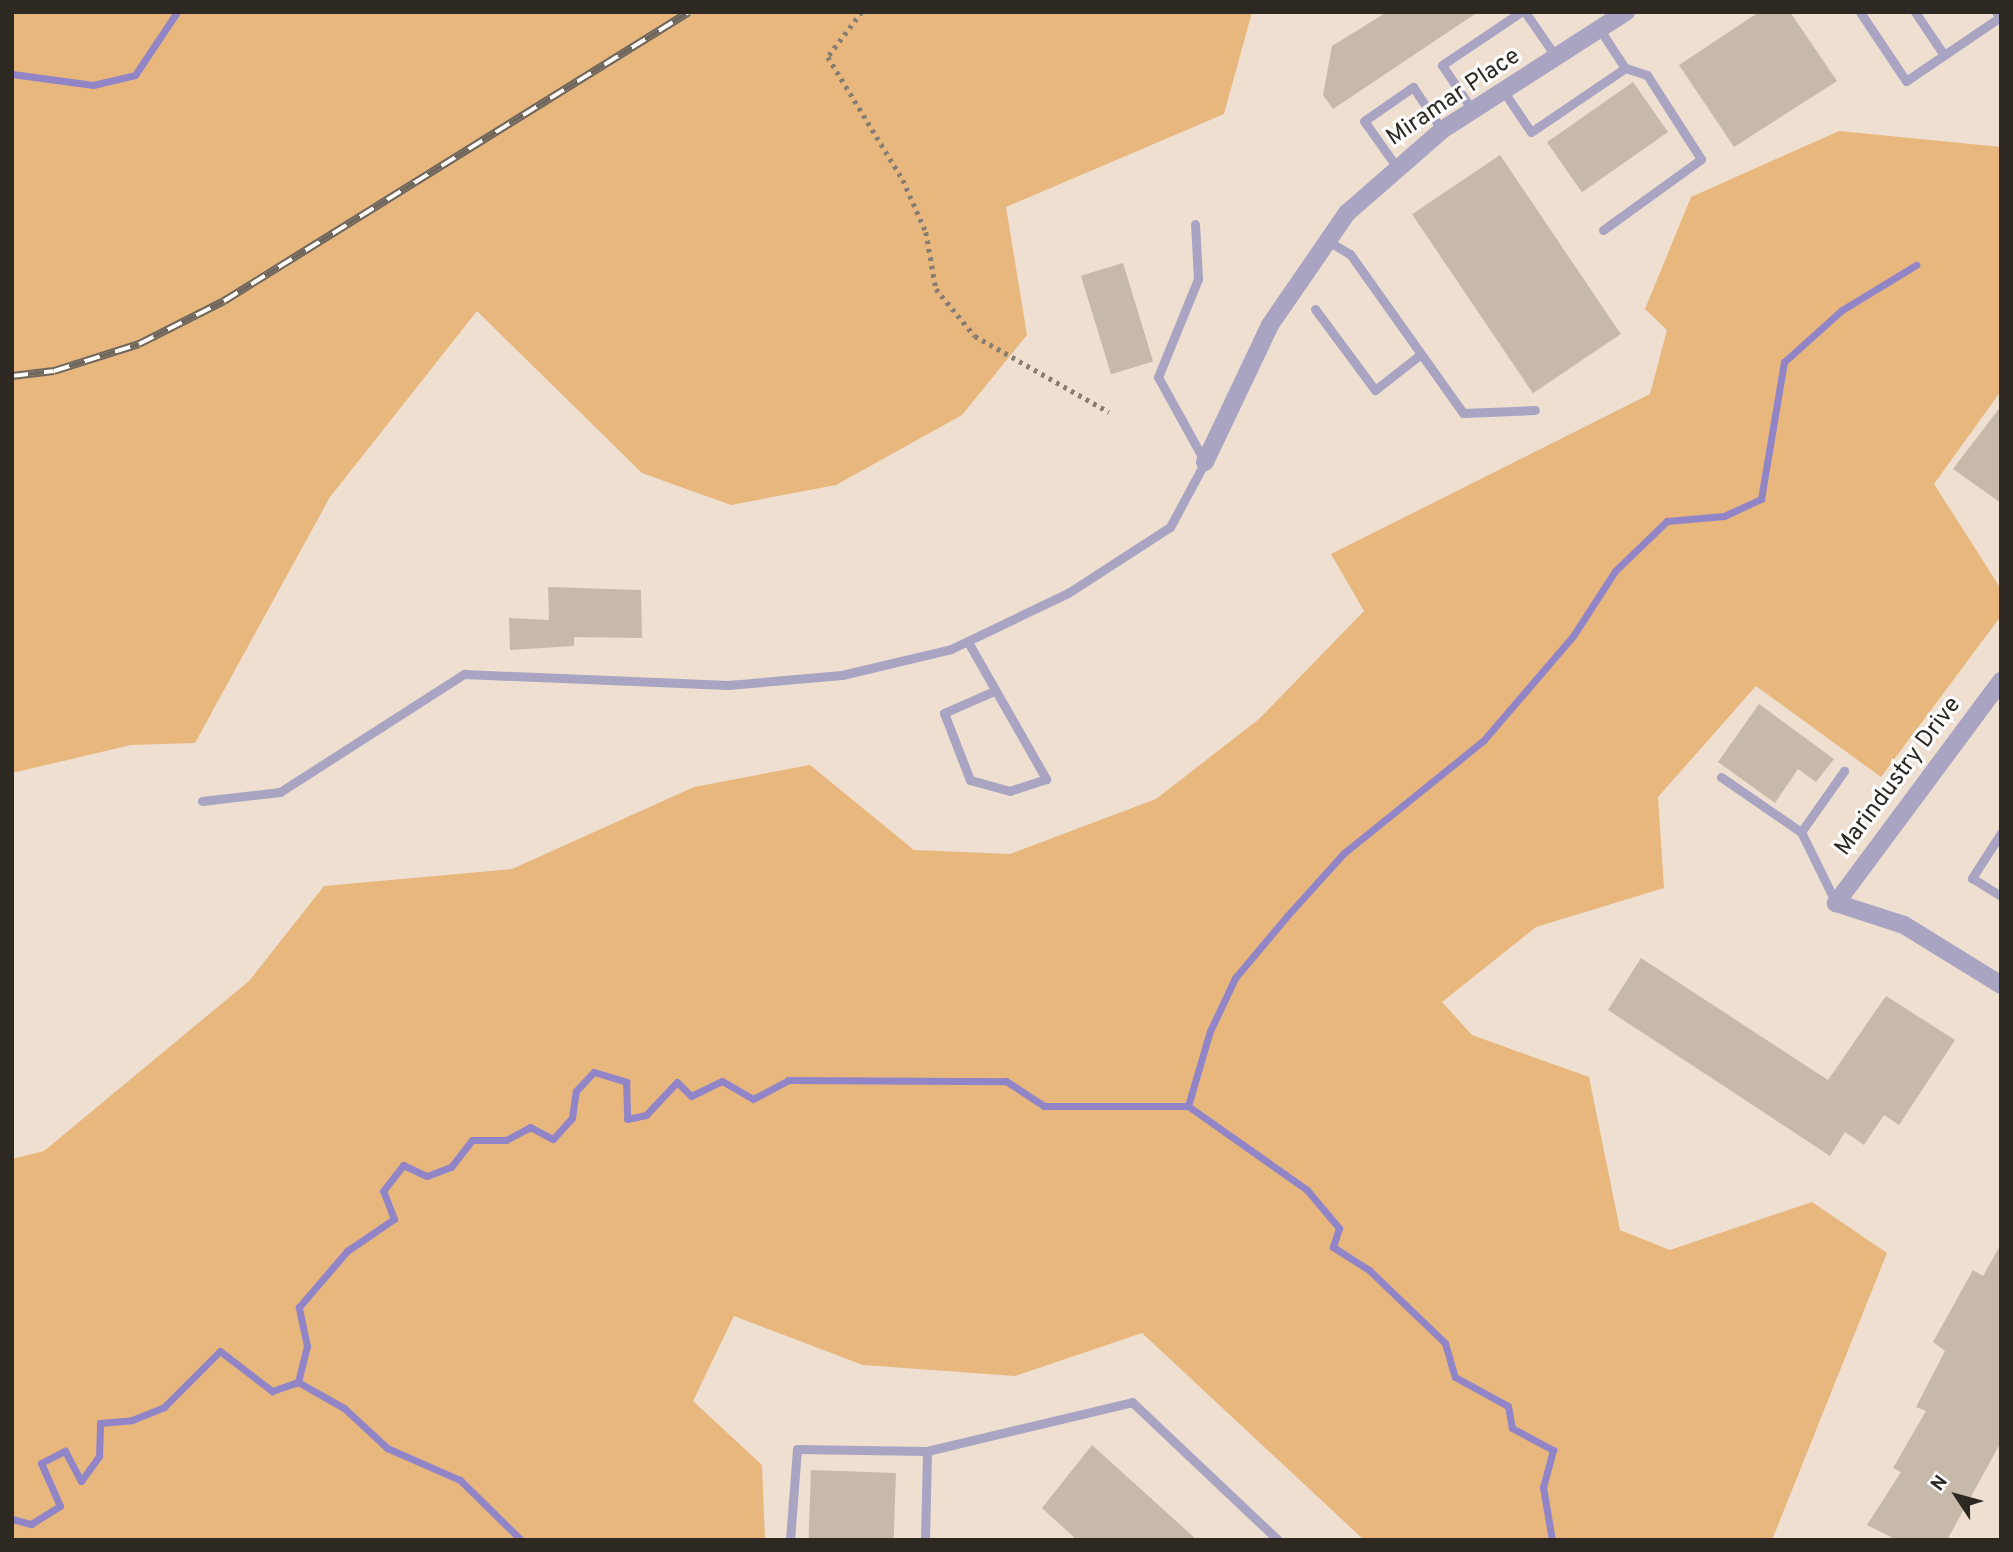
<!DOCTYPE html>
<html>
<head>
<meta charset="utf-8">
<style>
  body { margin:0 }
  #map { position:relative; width:2013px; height:1552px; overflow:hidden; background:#eedfd0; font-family:Overpass,sans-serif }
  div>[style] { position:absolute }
  .green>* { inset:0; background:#e8b77e }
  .stream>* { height:7px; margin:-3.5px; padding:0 3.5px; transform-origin:3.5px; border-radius:3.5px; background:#9185c7 }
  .building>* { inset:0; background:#c6b9aa; transform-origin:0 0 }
  .path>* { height:4.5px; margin-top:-2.25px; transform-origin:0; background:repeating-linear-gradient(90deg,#877d73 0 3.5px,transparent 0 8.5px) }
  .service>* { height:9px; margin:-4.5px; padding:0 4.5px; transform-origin:4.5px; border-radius:4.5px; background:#a8a4c2 }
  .minor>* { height:18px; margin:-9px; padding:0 9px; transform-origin:9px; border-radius:9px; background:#a8a4c2 }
  .rail>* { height:8px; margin-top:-4px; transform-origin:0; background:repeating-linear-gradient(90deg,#fff 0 16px,#6f675e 0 32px); box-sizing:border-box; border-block:2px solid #6f675e }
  span { translate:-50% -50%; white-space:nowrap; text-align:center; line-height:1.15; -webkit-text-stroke:6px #fff; paint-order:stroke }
  .street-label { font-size:24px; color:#2d2822 }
  .frame { position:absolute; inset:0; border:14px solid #2d2822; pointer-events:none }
  .north { position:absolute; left:1922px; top:1461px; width:70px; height:70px; -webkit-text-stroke:5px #fff; paint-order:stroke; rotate:306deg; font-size:19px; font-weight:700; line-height:28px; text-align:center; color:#2d2822 }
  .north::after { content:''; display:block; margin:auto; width:24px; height:32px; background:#2d2822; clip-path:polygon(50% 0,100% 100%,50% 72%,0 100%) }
</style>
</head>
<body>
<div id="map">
  <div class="green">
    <div style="clip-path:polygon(12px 12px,1252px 12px,1224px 114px,1006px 207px,1027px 335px,962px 415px,836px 485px,731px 505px,642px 473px,477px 311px,330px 497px,195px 743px,131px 745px,12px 773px)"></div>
    <div style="clip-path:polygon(1839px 131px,2001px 147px,2001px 391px,1934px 484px,2001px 589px,2001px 616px,1881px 777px,1756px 686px,1658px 797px,1664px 888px,1536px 927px,1442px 1002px,1472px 1035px,1589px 1077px,1620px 1230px,1670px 1250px,1812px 1202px,1887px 1253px,1772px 1540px,1364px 1540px,1142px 1333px,1015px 1376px,863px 1365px,734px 1316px,693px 1401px,762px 1465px,765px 1540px,12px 1540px,12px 1159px,44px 1151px,249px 981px,324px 886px,512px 869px,694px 787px,810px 765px,914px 850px,1010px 854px,1156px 799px,1259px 719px,1364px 611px,1331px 554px,1650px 394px,1667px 330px,1645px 309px,1691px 197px)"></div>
  </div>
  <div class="stream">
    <div style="left:12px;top:74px;width:82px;rotate:7.7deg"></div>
    <div style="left:93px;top:85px;width:43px;rotate:-13.4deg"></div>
    <div style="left:135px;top:75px;width:76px;rotate:-56.3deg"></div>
    <div style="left:1188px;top:1106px;width:78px;rotate:-73.7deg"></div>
    <div style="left:1210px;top:1031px;width:59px;rotate:-64.7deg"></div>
    <div style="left:1235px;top:978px;width:81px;rotate:-50deg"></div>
    <div style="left:1287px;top:916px;width:85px;rotate:-47.9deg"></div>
    <div style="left:1344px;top:853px;width:179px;rotate:-38.9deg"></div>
    <div style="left:1483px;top:741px;width:138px;rotate:-49.4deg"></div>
    <div style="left:1573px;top:636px;width:77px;rotate:-57.1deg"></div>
    <div style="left:1615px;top:571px;width:72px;rotate:-43.9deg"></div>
    <div style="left:1667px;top:521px;width:57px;rotate:-5deg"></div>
    <div style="left:1724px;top:516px;width:41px;rotate:-24.7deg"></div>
    <div style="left:1761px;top:499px;width:139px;rotate:-80.5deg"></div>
    <div style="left:1784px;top:362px;width:78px;rotate:-41.9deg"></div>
    <div style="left:1842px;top:310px;width:87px;rotate:-31.3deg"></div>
    <div style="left:298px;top:1382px;width:53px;rotate:29.5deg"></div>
    <div style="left:344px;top:1408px;width:59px;rotate:42.9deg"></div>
    <div style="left:387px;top:1448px;width:80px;rotate:23.7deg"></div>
    <div style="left:460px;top:1480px;width:86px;rotate:44.5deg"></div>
    <div style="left:12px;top:1519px;width:20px;rotate:15deg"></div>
    <div style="left:31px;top:1524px;width:34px;rotate:-32deg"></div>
    <div style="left:60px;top:1506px;width:47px;rotate:-113.8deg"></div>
    <div style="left:41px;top:1463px;width:27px;rotate:-27deg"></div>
    <div style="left:65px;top:1451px;width:34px;rotate:62deg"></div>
    <div style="left:81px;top:1481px;width:31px;rotate:-54deg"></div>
    <div style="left:99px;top:1456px;width:33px;rotate:-88deg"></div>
    <div style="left:100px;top:1423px;width:32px;rotate:-5deg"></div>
    <div style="left:132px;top:1420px;width:35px;rotate:-22deg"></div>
    <div style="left:164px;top:1407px;width:79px;rotate:-45deg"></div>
    <div style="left:220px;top:1351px;width:66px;rotate:37.6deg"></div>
    <div style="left:272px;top:1391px;width:28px;rotate:-19deg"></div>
    <div style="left:298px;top:1382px;width:37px;rotate:-76deg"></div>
    <div style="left:307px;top:1346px;width:40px;rotate:-102deg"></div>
    <div style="left:299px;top:1307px;width:74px;rotate:-49.4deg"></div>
    <div style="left:347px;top:1251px;width:57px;rotate:-34.2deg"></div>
    <div style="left:394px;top:1219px;width:30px;rotate:-111deg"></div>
    <div style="left:383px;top:1191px;width:33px;rotate:-52deg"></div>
    <div style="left:403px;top:1165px;width:26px;rotate:25deg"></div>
    <div style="left:427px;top:1176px;width:26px;rotate:-21deg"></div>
    <div style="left:451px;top:1167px;width:34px;rotate:-52deg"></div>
    <div style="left:472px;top:1140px;width:34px"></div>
    <div style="left:506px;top:1140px;width:27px;rotate:-28deg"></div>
    <div style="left:530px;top:1127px;width:26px;rotate:28deg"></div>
    <div style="left:553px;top:1139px;width:28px;rotate:-48deg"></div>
    <div style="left:572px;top:1118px;width:27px;rotate:-82deg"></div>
    <div style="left:576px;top:1091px;width:26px;rotate:-47deg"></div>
    <div style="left:594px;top:1072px;width:34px;rotate:17deg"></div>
    <div style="left:626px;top:1082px;width:37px;rotate:88deg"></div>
    <div style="left:627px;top:1119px;width:19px;rotate:-12deg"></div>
    <div style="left:646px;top:1115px;width:45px;rotate:-46.8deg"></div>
    <div style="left:677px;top:1082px;width:20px;rotate:45deg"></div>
    <div style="left:691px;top:1096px;width:34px;rotate:-26deg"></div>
    <div style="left:722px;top:1081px;width:36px;rotate:30deg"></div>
    <div style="left:753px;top:1099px;width:40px;rotate:-28deg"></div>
    <div style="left:788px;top:1080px;width:218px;rotate:0.3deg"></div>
    <div style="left:1006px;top:1081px;width:45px;rotate:33.3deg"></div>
    <div style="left:1044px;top:1106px;width:144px"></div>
    <div style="left:1188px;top:1106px;width:146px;rotate:35.2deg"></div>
    <div style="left:1307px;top:1190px;width:50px;rotate:49.9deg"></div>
    <div style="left:1339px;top:1228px;width:20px;rotate:108deg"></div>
    <div style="left:1333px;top:1247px;width:43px;rotate:32.6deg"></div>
    <div style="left:1369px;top:1270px;width:105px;rotate:43.8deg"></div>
    <div style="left:1445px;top:1343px;width:35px;rotate:74deg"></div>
    <div style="left:1455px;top:1377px;width:60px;rotate:28.7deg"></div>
    <div style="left:1508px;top:1406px;width:22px;rotate:80deg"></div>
    <div style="left:1512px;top:1428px;width:47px;rotate:28.2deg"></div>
    <div style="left:1553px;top:1450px;width:38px;rotate:105deg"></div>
    <div style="left:1543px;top:1487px;width:54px;rotate:80.4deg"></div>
  </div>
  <div class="building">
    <div style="clip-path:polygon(1387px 12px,1478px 12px,1333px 109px,1323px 95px,1332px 46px)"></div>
    <div style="clip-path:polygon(1759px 12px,1790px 12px,1837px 81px,1734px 147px,1679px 65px)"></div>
    <div style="left:1633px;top:82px;width:61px;height:105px;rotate:55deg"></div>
    <div style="left:1500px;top:155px;width:216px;height:106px;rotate:56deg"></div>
    <div style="left:1123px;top:263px;width:103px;height:44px;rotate:73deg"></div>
    <div style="clip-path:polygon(2001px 406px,2001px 503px,1953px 469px)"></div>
    <div style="clip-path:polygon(548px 587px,641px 590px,642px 638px,574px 637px,574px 646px,510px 650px,509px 618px,549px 620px)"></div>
    <div style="clip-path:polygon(1759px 704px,1834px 759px,1816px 782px,1798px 769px,1775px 803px,1718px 762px)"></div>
    <div style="clip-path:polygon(1641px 958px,1828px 1080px,1886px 996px,1955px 1040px,1899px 1125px,1884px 1115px,1864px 1145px,1845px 1132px,1830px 1156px,1608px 1010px)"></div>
    <div style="clip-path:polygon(2001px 1244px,2001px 1442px,1947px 1540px,1897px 1540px,1867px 1525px,1901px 1472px,1893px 1468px,1926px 1411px,1916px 1407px,1945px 1351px,1933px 1342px,1973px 1270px,1983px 1276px)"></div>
    <div style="clip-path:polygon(1092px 1445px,1197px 1540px,1077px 1540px,1042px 1508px)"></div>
    <div style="left:811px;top:1470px;width:85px;height:70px;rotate:2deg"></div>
  </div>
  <div class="path">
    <div style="left:862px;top:12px;width:56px;rotate:127.1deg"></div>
    <div style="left:828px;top:57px;width:144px;rotate:58.6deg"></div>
    <div style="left:903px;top:180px;width:57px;rotate:66.1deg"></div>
    <div style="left:926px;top:232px;width:58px;rotate:80deg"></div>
    <div style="left:936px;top:289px;width:61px;rotate:50.3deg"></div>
    <div style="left:975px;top:336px;width:154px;rotate:29.6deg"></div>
  </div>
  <div class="service">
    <div style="left:1525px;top:12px;width:55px;rotate:55.4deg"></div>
    <div style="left:1860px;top:12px;width:83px;rotate:56.3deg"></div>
    <div style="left:1906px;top:81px;width:114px;rotate:-34.2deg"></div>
    <div style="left:2000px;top:17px;width:6px;rotate:-129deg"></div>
    <div style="left:1915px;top:12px;width:52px;rotate:56deg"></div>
    <div style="left:1504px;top:92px;width:48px;rotate:56deg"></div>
    <div style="left:1531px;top:132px;width:114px;rotate:-34.2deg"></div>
    <div style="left:1625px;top:68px;width:45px;rotate:-123.3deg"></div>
    <div style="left:1473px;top:111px;width:55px;rotate:-124deg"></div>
    <div style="left:1442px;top:65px;width:95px;rotate:-33.9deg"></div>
    <div style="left:1396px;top:166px;width:55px;rotate:-125.4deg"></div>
    <div style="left:1364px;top:121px;width:60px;rotate:-34.8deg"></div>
    <div style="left:1413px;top:87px;width:52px;rotate:56deg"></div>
    <div style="left:1603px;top:230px;width:121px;rotate:-35.9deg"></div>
    <div style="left:1701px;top:159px;width:100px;rotate:-122.7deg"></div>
    <div style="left:1647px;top:75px;width:23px;rotate:-162deg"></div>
    <div style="left:1328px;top:241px;width:26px;rotate:31deg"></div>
    <div style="left:1350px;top:254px;width:195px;rotate:54.6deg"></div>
    <div style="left:1463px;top:413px;width:72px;rotate:-2.4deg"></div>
    <div style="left:1315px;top:309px;width:101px;rotate:53.5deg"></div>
    <div style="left:1375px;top:390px;width:58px;rotate:-38deg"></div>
    <div style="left:968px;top:642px;width:158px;rotate:60.3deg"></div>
    <div style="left:1046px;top:779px;width:38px;rotate:162deg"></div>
    <div style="left:1010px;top:791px;width:41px;rotate:-164.6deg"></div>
    <div style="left:970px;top:780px;width:72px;rotate:-111.2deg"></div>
    <div style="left:944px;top:713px;width:55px;rotate:-23.7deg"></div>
    <div style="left:1721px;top:777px;width:97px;rotate:34.5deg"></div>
    <div style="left:202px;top:801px;width:79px;rotate:-6.6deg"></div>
    <div style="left:280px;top:792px;width:219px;rotate:-32.7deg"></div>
    <div style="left:464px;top:674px;width:264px;rotate:2.4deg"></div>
    <div style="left:728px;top:685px;width:114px;rotate:-5deg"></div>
    <div style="left:842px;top:675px;width:112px;rotate:-13.4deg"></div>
    <div style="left:951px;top:649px;width:130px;rotate:-25.6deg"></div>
    <div style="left:1068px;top:593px;width:121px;rotate:-32.9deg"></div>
    <div style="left:1170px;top:527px;width:74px;rotate:-61.7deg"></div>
    <div style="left:1205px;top:462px;width:97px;rotate:-118.9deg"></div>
    <div style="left:1158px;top:377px;width:106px;rotate:-67.8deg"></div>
    <div style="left:1198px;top:279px;width:55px;rotate:-93.1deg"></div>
    <div style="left:2001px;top:833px;width:54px;rotate:122.8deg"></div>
    <div style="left:1972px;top:878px;width:34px;rotate:32deg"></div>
    <div style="left:1836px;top:903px;width:79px;rotate:-116.2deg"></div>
    <div style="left:1801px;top:832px;width:75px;rotate:-54.8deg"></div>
    <div style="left:790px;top:1540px;width:91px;rotate:-85.6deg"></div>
    <div style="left:797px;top:1449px;width:130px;rotate:0.9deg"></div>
    <div style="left:927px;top:1451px;width:211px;rotate:-13.4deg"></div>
    <div style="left:1132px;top:1402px;width:201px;rotate:43.4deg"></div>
    <div style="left:925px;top:1540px;width:89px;rotate:-88.7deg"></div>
  </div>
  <div class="minor">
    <div style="left:1205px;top:462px;width:152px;rotate:-64.6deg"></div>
    <div style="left:1270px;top:325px;width:136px;rotate:-55.5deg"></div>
    <div style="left:1347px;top:213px;width:126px;rotate:-41.1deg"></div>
    <div style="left:1442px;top:130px;width:219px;rotate:-32.7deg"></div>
    <div style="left:2001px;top:681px;width:277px;rotate:126.6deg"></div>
    <div style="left:1836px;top:903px;width:71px;rotate:17.9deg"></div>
    <div style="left:1904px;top:925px;width:114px;rotate:31.7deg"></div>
  </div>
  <div class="rail">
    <div style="left:12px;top:376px;width:42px;rotate:-6.8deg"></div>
    <div style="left:54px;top:371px;width:89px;rotate:-17.6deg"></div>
    <div style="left:139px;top:344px;width:95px;rotate:-26.8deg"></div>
    <div style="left:224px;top:301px;width:547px;rotate:-31.86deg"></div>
  </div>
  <div class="street-label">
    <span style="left:1454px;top:98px;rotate:-34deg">Miramar Place</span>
    <span style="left:1899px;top:777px;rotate:-53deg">Marindustry Drive</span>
  </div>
  <div class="frame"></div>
  <div class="north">N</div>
</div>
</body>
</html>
